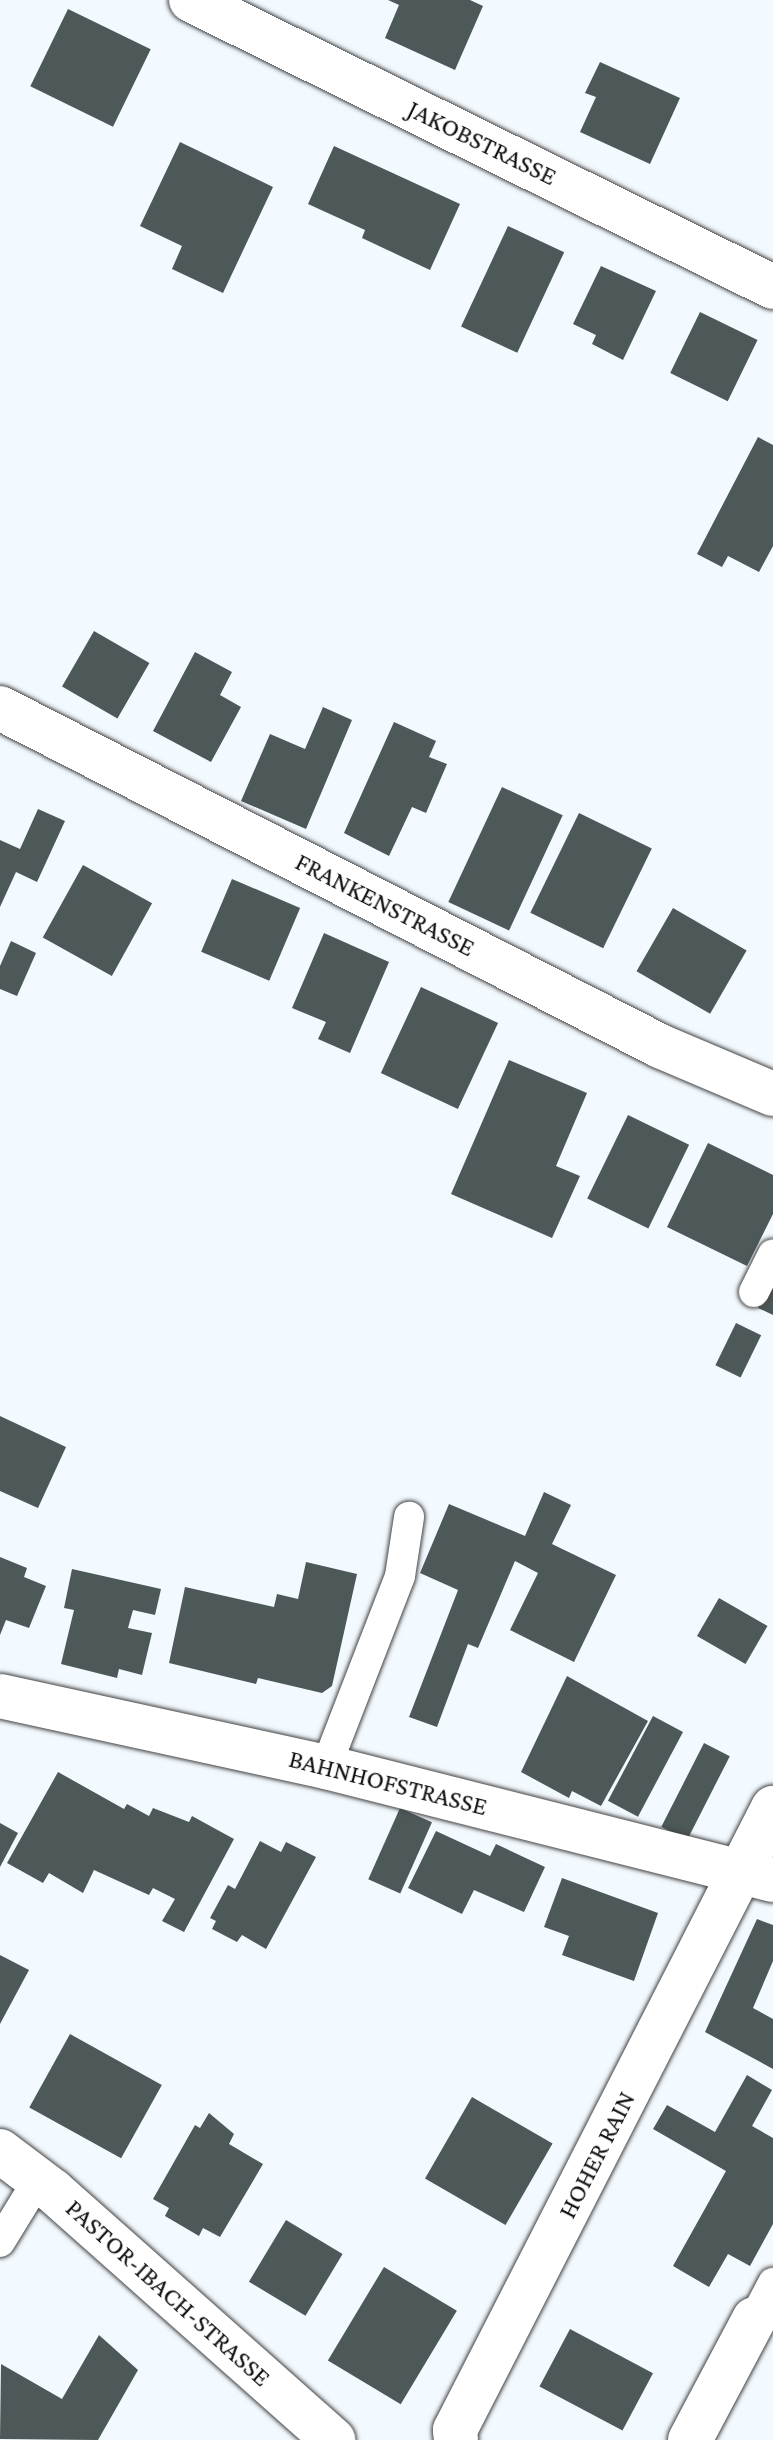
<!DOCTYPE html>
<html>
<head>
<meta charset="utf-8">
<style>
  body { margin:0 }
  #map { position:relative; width:773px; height:2440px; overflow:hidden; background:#f3faff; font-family:"Crimson Pro",serif }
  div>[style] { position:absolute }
  .building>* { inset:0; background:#4d5858; transform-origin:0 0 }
  .roads { filter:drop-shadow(0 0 2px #434343) drop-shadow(0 0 2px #434343) }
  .service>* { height:30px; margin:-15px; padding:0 15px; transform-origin:15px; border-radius:15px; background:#fff }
  .minor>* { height:44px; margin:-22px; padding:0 22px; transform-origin:22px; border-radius:22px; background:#fff }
  .tertiary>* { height:44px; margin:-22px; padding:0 22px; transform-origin:22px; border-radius:22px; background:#fff }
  span { translate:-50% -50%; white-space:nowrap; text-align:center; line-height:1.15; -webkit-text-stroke:8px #fff; paint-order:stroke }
  .street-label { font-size:26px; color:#101010 }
</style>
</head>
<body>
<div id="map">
  <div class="building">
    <div style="clip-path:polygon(388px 0,470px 0,483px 6px,455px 70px,385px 38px,399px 5px)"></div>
    <div style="left:68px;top:9px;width:92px;height:86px;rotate:26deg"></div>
    <div style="clip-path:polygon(600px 62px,680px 98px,650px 164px,580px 132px,596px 97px,585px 93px)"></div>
    <div style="clip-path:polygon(180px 142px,273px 187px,223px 293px,172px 269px,182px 246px,140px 226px)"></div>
    <div style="clip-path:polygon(334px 146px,460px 204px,430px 270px,362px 238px,365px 230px,308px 204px)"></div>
    <div style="left:508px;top:226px;width:62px;height:111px;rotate:25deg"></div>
    <div style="clip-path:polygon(601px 266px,656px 291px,623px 360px,592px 344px,596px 335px,573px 324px)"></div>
    <div style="left:700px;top:312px;width:64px;height:68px;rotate:26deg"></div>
    <div style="clip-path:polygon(758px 437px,773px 445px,773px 546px,759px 572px,728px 556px,722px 567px,697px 554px)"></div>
    <div style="left:94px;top:631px;width:64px;height:64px;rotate:30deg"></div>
    <div style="clip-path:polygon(195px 652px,232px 672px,220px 695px,241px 707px,211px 762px,153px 731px)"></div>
    <div style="clip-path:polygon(323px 707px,352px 720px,306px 829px,241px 801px,270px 734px,305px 749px)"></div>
    <div style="clip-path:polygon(394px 722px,436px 741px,429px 757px,447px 764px,426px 813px,412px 807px,389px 856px,344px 833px)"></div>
    <div style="left:502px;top:787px;width:67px;height:127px;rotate:25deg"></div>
    <div style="clip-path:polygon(38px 809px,65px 821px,37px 882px,16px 872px,0 907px,0 840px,20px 849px)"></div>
    <div style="left:579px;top:813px;width:81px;height:111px;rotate:26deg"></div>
    <div style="left:83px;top:865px;width:79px;height:83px;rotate:29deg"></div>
    <div style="left:232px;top:879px;width:74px;height:79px;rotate:23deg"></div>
    <div style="left:673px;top:908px;width:85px;height:73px;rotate:30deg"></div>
    <div style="clip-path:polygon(324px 933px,389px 962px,350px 1053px,318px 1039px,326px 1022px,292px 1008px)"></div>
    <div style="clip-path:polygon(11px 941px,36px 953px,17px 996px,0 989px,0 966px)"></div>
    <div style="left:421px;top:987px;width:85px;height:95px;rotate:25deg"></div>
    <div style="clip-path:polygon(509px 1060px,587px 1093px,556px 1166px,580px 1176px,552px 1238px,451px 1194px)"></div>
    <div style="left:628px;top:1115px;width:68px;height:93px;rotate:26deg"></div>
    <div style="clip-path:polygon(708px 1143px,773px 1175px,773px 1214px,747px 1266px,667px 1227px)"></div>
    <div style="clip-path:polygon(773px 1276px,773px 1315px,758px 1308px)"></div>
    <div style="left:736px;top:1323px;width:28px;height:47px;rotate:26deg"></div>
    <div style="clip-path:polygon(0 1416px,66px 1447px,38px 1508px,0 1491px)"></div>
    <div style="clip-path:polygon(544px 1492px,571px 1505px,552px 1544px,616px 1575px,574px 1662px,510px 1630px,538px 1573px,515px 1561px,478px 1648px,468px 1644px,437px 1727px,409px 1717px,458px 1590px,420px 1573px,449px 1504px,525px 1536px)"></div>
    <div style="clip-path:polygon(0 1557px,27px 1568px,24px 1577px,46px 1586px,29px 1628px,6px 1620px,0 1635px)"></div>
    <div style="clip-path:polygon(306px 1562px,357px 1574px,332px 1686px,322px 1693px,258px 1678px,256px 1684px,169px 1663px,185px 1587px,274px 1607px,277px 1594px,298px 1599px)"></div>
    <div style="clip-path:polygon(72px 1569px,161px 1589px,155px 1615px,133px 1610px,128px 1628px,152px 1633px,142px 1675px,119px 1669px,117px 1678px,61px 1664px,74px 1610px,64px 1608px)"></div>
    <div style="left:719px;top:1598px;width:56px;height:44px;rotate:30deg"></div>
    <div style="clip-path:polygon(567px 1676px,648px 1721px,601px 1806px,572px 1791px,569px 1798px,521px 1772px)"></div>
    <div style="left:653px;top:1716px;width:34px;height:96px;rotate:28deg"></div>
    <div style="left:704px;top:1743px;width:29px;height:94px;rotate:27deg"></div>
    <div style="clip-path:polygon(58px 1772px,124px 1809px,127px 1804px,149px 1816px,153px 1808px,189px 1822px,192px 1816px,234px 1839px,184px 1932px,162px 1921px,175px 1899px,153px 1888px,149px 1895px,94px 1870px,83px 1893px,49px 1873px,43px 1883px,7px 1863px)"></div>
    <div style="left:400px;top:1808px;width:35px;height:78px;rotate:24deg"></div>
    <div style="clip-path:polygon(0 1823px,18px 1833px,0 1867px)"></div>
    <div style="clip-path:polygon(436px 1831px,490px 1856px,496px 1844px,545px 1867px,524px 1912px,474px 1890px,462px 1914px,408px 1888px)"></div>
    <div style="clip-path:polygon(260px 1841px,281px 1852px,286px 1842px,316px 1857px,266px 1949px,242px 1935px,237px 1942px,212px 1929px,216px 1921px,210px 1918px,228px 1885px,235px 1889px)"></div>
    <div style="clip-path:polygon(562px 1878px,658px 1913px,634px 1981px,562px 1955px,569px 1936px,544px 1927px)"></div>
    <div style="clip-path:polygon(757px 1919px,773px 1925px,773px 1961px,753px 2008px,773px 2019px,773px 2069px,705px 2032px)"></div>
    <div style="clip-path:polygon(0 1955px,29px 1970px,0 2024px)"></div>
    <div style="left:70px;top:2034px;width:105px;height:84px;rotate:29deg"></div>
    <div style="clip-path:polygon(747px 2075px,772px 2090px,752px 2126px,773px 2138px,773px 2224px,750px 2266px,728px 2254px,709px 2287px,673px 2266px,726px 2171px,653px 2129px,667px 2105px,715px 2132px)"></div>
    <div style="left:472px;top:2097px;width:93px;height:94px;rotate:30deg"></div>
    <div style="clip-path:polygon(209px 2113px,234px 2134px,229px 2144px,263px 2164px,220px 2237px,203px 2228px,199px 2236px,165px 2216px,169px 2208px,153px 2199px,195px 2125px,200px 2128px)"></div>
    <div style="left:286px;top:2220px;width:66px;height:72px;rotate:31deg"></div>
    <div style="left:384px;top:2267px;width:85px;height:109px;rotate:31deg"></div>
    <div style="left:570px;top:2329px;width:94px;height:65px;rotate:28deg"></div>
    <div style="clip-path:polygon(99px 2335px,138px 2370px,98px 2440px,0 2439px,1px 2364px,62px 2399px)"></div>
  </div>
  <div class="roads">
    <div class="service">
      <div style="left:754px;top:1292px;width:42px;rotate:-63.4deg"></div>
      <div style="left:326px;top:1767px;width:205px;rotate:-68.8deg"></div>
      <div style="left:400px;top:1576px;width:60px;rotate:-81.3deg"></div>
      <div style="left:0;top:2242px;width:73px;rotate:-58.5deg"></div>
      <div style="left:754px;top:2319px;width:41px;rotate:-62.2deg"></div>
    </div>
    <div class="minor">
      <div style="left:191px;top:0;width:649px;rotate:26.25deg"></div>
      <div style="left:0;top:708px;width:742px;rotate:27.12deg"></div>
      <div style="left:660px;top:1046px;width:123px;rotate:23deg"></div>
      <div style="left:0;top:2151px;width:66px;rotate:37deg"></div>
      <div style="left:53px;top:2191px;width:375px;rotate:41.6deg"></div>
      <div style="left:456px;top:2440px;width:10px;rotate:-96deg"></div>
      <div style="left:455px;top:2430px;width:699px;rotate:-62.92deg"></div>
      <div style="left:690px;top:2440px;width:137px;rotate:-62.1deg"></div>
    </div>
    <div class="tertiary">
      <div style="left:0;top:1696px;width:334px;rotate:12.3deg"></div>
      <div style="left:326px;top:1767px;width:461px;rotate:14.2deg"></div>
    </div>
  </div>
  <div class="street-label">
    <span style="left:482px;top:143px;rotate:26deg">JAKOBSTRASSE</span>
    <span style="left:385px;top:905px;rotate:27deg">FRANKENSTRASSE</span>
    <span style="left:388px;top:1783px;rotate:14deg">BAHNHOFSTRASSE</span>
    <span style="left:597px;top:2155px;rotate:-63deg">HOHER RAIN</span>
    <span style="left:168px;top:2293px;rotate:42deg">PASTOR-IBACH-STRASSE</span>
  </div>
</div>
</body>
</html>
